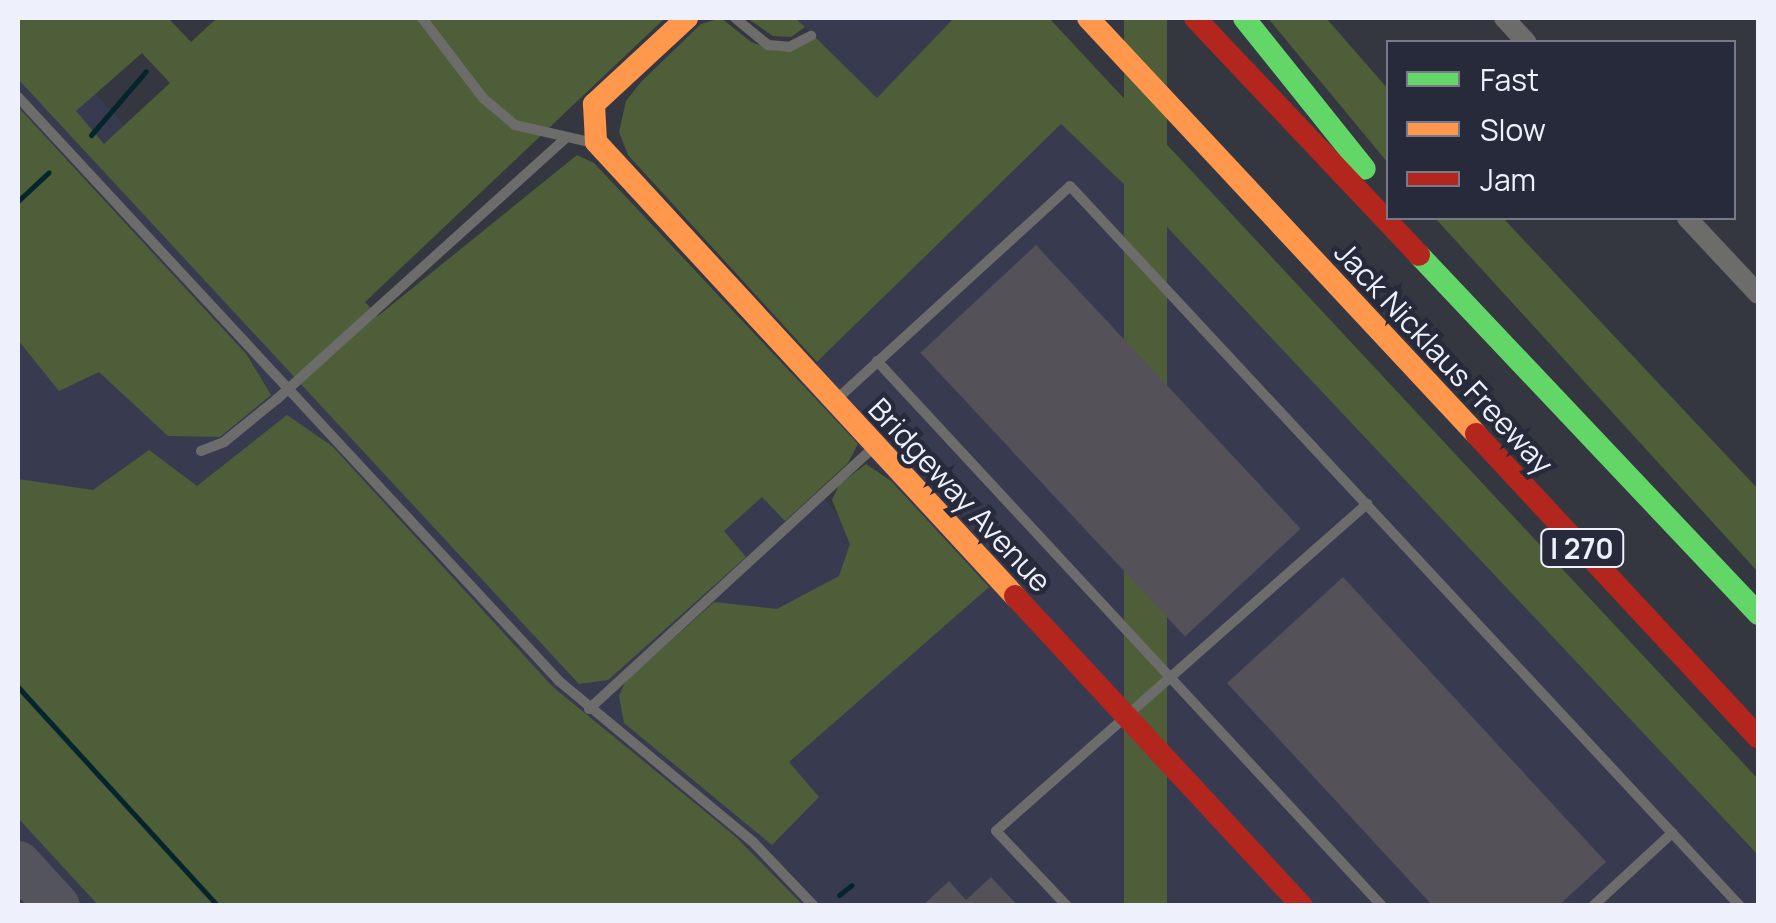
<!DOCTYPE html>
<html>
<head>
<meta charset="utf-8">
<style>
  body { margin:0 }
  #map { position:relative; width:1776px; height:923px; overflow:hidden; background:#353740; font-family:Manrope,sans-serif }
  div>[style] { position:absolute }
  .built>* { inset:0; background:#383b50 }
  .green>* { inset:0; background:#4e5e38; transform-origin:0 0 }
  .stream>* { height:5px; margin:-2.5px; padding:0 2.5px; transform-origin:2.5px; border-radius:2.5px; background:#05252c }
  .taxiway>* { height:45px; margin:-22.5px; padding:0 22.5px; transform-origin:22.5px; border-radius:22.5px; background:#54555c }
  .building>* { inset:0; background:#545158; transform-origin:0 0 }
  .lane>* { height:10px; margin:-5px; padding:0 5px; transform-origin:5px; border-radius:5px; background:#6c6c6a }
  .street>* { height:20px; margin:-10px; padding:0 10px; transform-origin:10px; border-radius:10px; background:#6c6c6a }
  .fast>* { height:22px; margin:-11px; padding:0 11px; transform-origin:11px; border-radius:11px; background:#63d668 }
  .slow>* { height:22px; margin:-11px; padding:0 11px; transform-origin:11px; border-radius:11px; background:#ff974d }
  .jam>* { height:22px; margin:-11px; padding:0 11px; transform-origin:11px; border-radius:11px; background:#b3261e }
  span { translate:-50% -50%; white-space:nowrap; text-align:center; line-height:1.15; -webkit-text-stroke:9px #272a3a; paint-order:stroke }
  .shield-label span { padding:2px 8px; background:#272a3a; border:2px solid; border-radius:8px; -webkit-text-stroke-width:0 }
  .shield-label { font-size:28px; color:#eef1fb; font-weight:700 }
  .street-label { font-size:30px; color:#eef1fb }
  .frame { position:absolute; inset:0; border:20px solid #eef1fb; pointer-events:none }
  .legend { position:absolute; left:1386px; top:40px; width:350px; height:180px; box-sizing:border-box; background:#272a3a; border:2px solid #777a87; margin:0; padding:12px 18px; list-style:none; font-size:30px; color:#eef1fb }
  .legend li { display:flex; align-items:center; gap:20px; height:50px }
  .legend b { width:50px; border:2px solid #777a87 }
</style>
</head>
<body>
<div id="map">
  <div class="built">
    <div style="clip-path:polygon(18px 18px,25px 18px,596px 634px,785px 450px,872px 556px,989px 587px,799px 381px,1061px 124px,1152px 211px,1758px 855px,1758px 905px,18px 905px)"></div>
    <div style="clip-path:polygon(795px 18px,954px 18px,956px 19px,877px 98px)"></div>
  </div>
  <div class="green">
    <div style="clip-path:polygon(evenodd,18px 18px,168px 18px,191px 42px,217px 18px,665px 18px,365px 302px,378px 316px,577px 155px,594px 163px,858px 444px,848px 463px,785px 521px,762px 497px,724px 531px,746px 557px,608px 680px,579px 684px,18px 79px,18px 18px,142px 53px,170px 83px,104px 144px,76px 111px,142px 53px)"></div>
    <div style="clip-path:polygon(721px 18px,751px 42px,777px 51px,815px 37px,877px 98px,954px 18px,1049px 18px,1758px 779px,1758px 855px,1152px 211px,1061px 124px,817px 362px,628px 155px,619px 132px,626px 101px,641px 82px,701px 24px)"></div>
    <div style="clip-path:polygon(747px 18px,795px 18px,805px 27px,791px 37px,773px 36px)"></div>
    <div style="left:1124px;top:18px;width:43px;height:929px"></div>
    <div style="clip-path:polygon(1268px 18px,1326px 18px,1388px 89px,1388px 163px)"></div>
    <div style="clip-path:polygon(18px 107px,247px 355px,271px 395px,220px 437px,168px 436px,99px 372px,59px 391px,18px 340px)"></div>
    <div style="clip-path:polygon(1435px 218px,1503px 218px,1758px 489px,1758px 572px)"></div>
    <div style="clip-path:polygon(287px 415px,332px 446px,553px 687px,735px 836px,803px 905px,98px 905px,18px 818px,18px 479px,93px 490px,149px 450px,197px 486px)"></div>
    <div style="clip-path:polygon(866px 464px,891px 481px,989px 587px,789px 762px,819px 797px,772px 845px,624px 723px,619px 696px,625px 682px,714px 602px,777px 609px,839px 576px,850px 544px,832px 500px,839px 485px)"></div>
  </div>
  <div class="stream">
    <div style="left:91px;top:135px;width:84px;rotate:-49.3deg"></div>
    <div style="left:18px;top:201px;width:42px;rotate:-43.1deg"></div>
    <div style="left:18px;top:687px;width:297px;rotate:47.6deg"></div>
    <div style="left:839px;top:895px;width:16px;rotate:-38deg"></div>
  </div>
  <div class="taxiway">
    <div style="left:18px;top:863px;width:58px;rotate:47.8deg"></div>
  </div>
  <div class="building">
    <div style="left:1036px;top:245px;width:388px;height:158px;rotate:47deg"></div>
    <div style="clip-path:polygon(1343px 577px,1606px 862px,1558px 906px,1433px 906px,1227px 683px)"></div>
    <div style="clip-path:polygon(991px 877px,1018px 906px,922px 906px,949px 881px,966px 900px)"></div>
  </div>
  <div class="lane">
    <div style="left:422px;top:18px;width:101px;rotate:52.7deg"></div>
    <div style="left:483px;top:98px;width:42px;rotate:40.2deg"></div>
    <div style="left:515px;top:125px;width:77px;rotate:12.8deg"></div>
    <div style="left:735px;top:18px;width:43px;rotate:39.3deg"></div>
    <div style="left:768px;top:45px;width:21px;rotate:5deg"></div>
    <div style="left:789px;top:47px;width:25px;rotate:-27deg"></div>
    <div style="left:18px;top:97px;width:796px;rotate:47.19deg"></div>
    <div style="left:559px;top:681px;width:252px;rotate:39.7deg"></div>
    <div style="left:753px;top:842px;width:88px;rotate:46.4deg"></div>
    <div style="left:877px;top:361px;width:743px;rotate:47.18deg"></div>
    <div style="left:838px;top:398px;width:314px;rotate:-42.4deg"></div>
    <div style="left:1070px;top:186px;width:984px;rotate:47.06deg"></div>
    <div style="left:201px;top:451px;width:25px;rotate:-21deg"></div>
    <div style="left:224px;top:442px;width:68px;rotate:-39.1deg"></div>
    <div style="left:277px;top:399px;width:388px;rotate:-42.1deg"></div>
    <div style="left:589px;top:709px;width:384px;rotate:-42.6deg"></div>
    <div style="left:1067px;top:906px;width:103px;rotate:-133.4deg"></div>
    <div style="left:996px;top:831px;width:495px;rotate:-41.4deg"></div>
    <div style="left:1593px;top:906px;width:108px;rotate:-42.7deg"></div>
  </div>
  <div class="street">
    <div style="left:1504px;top:18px;width:33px;rotate:47deg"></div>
    <div style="left:1687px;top:218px;width:104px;rotate:46.9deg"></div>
  </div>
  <div class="fast">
    <div style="left:1244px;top:18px;width:193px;rotate:51.3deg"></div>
    <div style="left:1419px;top:255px;width:494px;rotate:46.6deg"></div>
  </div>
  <div class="slow">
    <div style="left:687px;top:18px;width:127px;rotate:137.2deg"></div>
    <div style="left:594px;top:104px;width:38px;rotate:87deg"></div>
    <div style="left:596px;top:142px;width:618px;rotate:47.3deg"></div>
    <div style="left:1088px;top:18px;width:569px;rotate:46.99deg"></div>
  </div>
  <div class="jam">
    <div style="left:1195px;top:18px;width:326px;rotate:46.6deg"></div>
    <div style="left:1476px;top:434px;width:414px;rotate:47.1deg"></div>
    <div style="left:1015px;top:596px;width:422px;rotate:47.2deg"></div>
  </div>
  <div class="shield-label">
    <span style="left:1582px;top:548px">I 270</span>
  </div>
  <div class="street-label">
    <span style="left:1444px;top:358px;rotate:47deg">Jack Nicklaus Freeway</span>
    <span style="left:960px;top:495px;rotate:47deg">Bridgeway Avenue</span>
  </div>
  <div class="frame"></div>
  <ul class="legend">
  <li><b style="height:12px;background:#63d668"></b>Fast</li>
  <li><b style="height:12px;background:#ff974d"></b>Slow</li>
  <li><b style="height:12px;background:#b3261e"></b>Jam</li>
  </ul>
</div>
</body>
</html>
